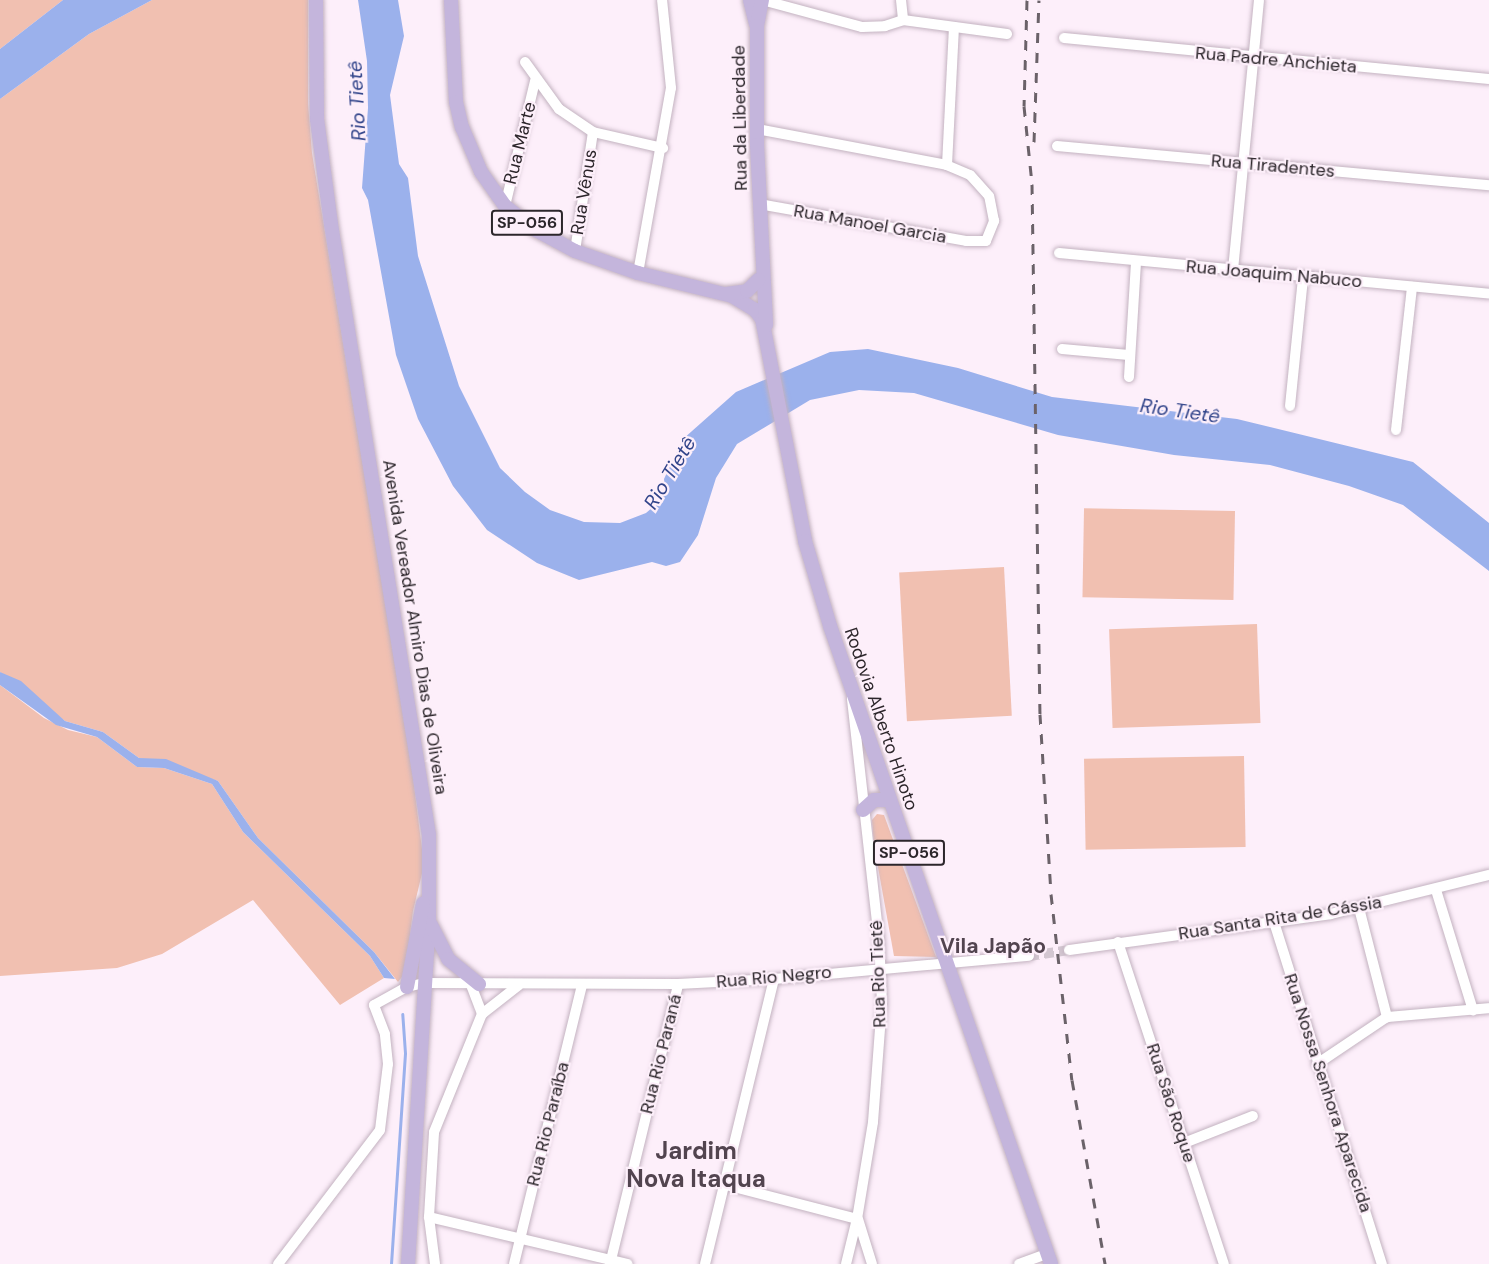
<!DOCTYPE html>
<html>
<head>
<meta charset="utf-8">
<style>
  body { margin:0 }
  #map { position:relative; width:1489px; height:1264px; overflow:hidden; background:#fdeffa; font-family:"DM Sans",sans-serif }
  div>[style] { position:absolute }
  .green>* { inset:0; background:#f1c0b1; transform-origin:0 0 }
  .water>* { inset:0; background:#9bb1ec }
  .stream>* { height:3px; margin:-1.5px; padding:0 1.5px; transform-origin:1.5px; border-radius:1.5px; background:#9bb1ec }
  .minor-tunnel>* { height:10px; margin-top:-5px; transform-origin:0; background:repeating-linear-gradient(90deg,#d3c7d1 0 10px,transparent 0 15px) }
  .roads { filter:drop-shadow(0 0 2px #c3b2c0) drop-shadow(0 0 2px #c3b2c0) }
  .minor>* { height:10px; margin:-5px; padding:0 5px; transform-origin:5px; border-radius:5px; background:#fff }
  .major>* { height:14px; margin:-7px; padding:0 7px; transform-origin:7px; border-radius:7px; background:#c4b5dc }
  .rail>* { height:3px; margin-top:-1.5px; transform-origin:0; background:repeating-linear-gradient(90deg,#6b6269 0 10px,transparent 0 20px) }
  span { translate:-50% -50%; white-space:nowrap; text-align:center; line-height:1.15; -webkit-text-stroke:4.5px #fdeffa; paint-order:stroke }
  .shield-label span { padding:2px 4px; background:#fdeffa; border:2px solid; border-radius:4px; -webkit-text-stroke-width:0 }
  .shield-label { font-size:16px; color:#2c262b; font-weight:700 }
  .street-label { font-size:18px; color:#2c262b }
  .water-label { font-size:20px; color:#31448a; font-style:italic }
  .quarter-label { font-size:21px; color:#52444f; font-weight:700 }
  .district-label { font-size:24px; color:#52444f; font-weight:700 }
</style>
</head>
<body>
<div id="map">
  <div class="green">
    <div style="clip-path:polygon(0 0,63px 0,0 49px)"></div>
    <div style="clip-path:polygon(152px 0,308px 0,308px 103px,312px 153px,410px 754px,424px 865px,413px 911px,405px 973px,398px 982px,374px 952px,258px 838px,218px 781px,139px 758px,103px 732px,65px 721px,0 672px,0 99px,89px 34px)"></div>
    <div style="left:1235px;top:511px;width:89px;height:151px;rotate:91deg"></div>
    <div style="left:1004px;top:567px;width:149px;height:105px;rotate:87deg"></div>
    <div style="left:1257px;top:624px;width:99px;height:148px;rotate:88deg"></div>
    <div style="clip-path:polygon(0 685px,44px 718px,68px 730px,97px 737px,137px 767px,164px 768px,212px 784px,243px 832px,370px 956px,384px 978px,340px 1005px,253px 900px,162px 954px,117px 968px,0 976px)"></div>
    <div style="left:1244px;top:756px;width:91px;height:160px;rotate:89deg"></div>
    <div style="clip-path:polygon(877px 814px,884px 815px,936px 957px,894px 956px,874px 845px,872px 820px)"></div>
  </div>
  <div class="water">
    <div style="clip-path:polygon(63px 0,152px 0,89px 34px,0 99px,0 49px)"></div>
    <div style="clip-path:polygon(358px 0,398px 0,404px 36px,390px 95px,399px 164px,408px 178px,418px 256px,459px 386px,500px 468px,525px 492px,550px 510px,584px 522px,620px 523px,646px 513px,660px 501px,665px 490px,664px 479px,683px 439px,736px 392px,830px 352px,868px 349px,958px 368px,1052px 397px,1237px 419px,1413px 462px,1489px 523px,1489px 571px,1403px 505px,1349px 486px,1270px 465px,1174px 455px,1058px 435px,914px 393px,859px 390px,810px 400px,737px 444px,716px 478px,698px 535px,680px 562px,666px 566px,652px 562px,579px 580px,537px 563px,487px 530px,453px 486px,418px 419px,396px 355px,368px 200px,362px 188px,368px 108px,367px 61px)"></div>
    <div style="clip-path:polygon(0 672px,21px 681px,65px 721px,103px 732px,139px 758px,166px 759px,218px 781px,258px 838px,374px 952px,395px 979px,384px 978px,370px 956px,243px 832px,212px 784px,164px 768px,137px 767px,97px 737px,56px 725px,0 685px)"></div>
  </div>
  <div class="stream">
    <div style="left:391px;top:1264px;width:211px;rotate:-86.2deg"></div>
    <div style="left:405px;top:1053px;width:39px;rotate:-94deg"></div>
  </div>
  <div class="minor-tunnel">
    <div style="left:1029px;top:956px;width:40px;rotate:-8.5deg"></div>
  </div>
  <div class="roads">
    <div class="minor">
      <div style="left:762px;top:0;width:104px;rotate:15.1deg"></div>
      <div style="left:862px;top:27px;width:23px;rotate:-2deg"></div>
      <div style="left:885px;top:26px;width:19px;rotate:-18deg"></div>
      <div style="left:903px;top:20px;width:105px;rotate:7.7deg"></div>
      <div style="left:901px;top:0;width:20px;rotate:84deg"></div>
      <div style="left:1064px;top:38px;width:427px;rotate:5.5deg"></div>
      <div style="left:525px;top:62px;width:58px;rotate:54.1deg"></div>
      <div style="left:559px;top:109px;width:41px;rotate:34.1deg"></div>
      <div style="left:593px;top:132px;width:72px;rotate:12.9deg"></div>
      <div style="left:757px;top:129px;width:193px;rotate:10.7deg"></div>
      <div style="left:1057px;top:146px;width:434px;rotate:5.2deg"></div>
      <div style="left:759px;top:204px;width:210px;rotate:10.1deg"></div>
      <div style="left:966px;top:241px;width:20px"></div>
      <div style="left:986px;top:241px;width:22px;rotate:-68deg"></div>
      <div style="left:994px;top:221px;width:25px;rotate:-101deg"></div>
      <div style="left:989px;top:196px;width:28px;rotate:-132deg"></div>
      <div style="left:970px;top:175px;width:25px;rotate:-157deg"></div>
      <div style="left:947px;top:165px;width:138px;rotate:-87.1deg"></div>
      <div style="left:505px;top:206px;width:129px;rotate:-76.5deg"></div>
      <div style="left:575px;top:251px;width:120px;rotate:-81.4deg"></div>
      <div style="left:1059px;top:253px;width:432px;rotate:5.4deg"></div>
      <div style="left:1233px;top:270px;width:271px;rotate:-84.5deg"></div>
      <div style="left:638px;top:273px;width:188px;rotate:-79.9deg"></div>
      <div style="left:671px;top:88px;width:88px;rotate:-95.8deg"></div>
      <div style="left:1062px;top:349px;width:67px;rotate:5.1deg"></div>
      <div style="left:1129px;top:377px;width:116px;rotate:-86.5deg"></div>
      <div style="left:1290px;top:406px;width:130px;rotate:-84.2deg"></div>
      <div style="left:1396px;top:430px;width:144px;rotate:-83.6deg"></div>
      <div style="left:1436px;top:890px;width:126px;rotate:72.9deg"></div>
      <div style="left:1359px;top:908px;width:113px;rotate:75.6deg"></div>
      <div style="left:1274px;top:922px;width:359px;rotate:72.5deg"></div>
      <div style="left:1118px;top:942px;width:339px;rotate:71.8deg"></div>
      <div style="left:1069px;top:950px;width:264px;rotate:-7.8deg"></div>
      <div style="left:1331px;top:914px;width:163px;rotate:-13.9deg"></div>
      <div style="left:471px;top:985px;width:31px;rotate:69deg"></div>
      <div style="left:1317px;top:1064px;width:84px;rotate:-33.9deg"></div>
      <div style="left:1387px;top:1017px;width:102px;rotate:-5deg"></div>
      <div style="left:1184px;top:1143px;width:74px;rotate:-21.4deg"></div>
      <div style="left:726px;top:1185px;width:135px;rotate:14.5deg"></div>
      <div style="left:429px;top:1217px;width:204px;rotate:13.3deg"></div>
      <div style="left:858px;top:1219px;width:47px;rotate:72.7deg"></div>
      <div style="left:278px;top:1264px;width:168px;rotate:-52.7deg"></div>
      <div style="left:380px;top:1130px;width:66px;rotate:-83.1deg"></div>
      <div style="left:388px;top:1064px;width:30px;rotate:-96deg"></div>
      <div style="left:385px;top:1034px;width:31px;rotate:-111deg"></div>
      <div style="left:374px;top:1005px;width:38px;rotate:-29deg"></div>
      <div style="left:407px;top:987px;width:17px;rotate:-13deg"></div>
      <div style="left:424px;top:983px;width:254px;rotate:0.2deg"></div>
      <div style="left:678px;top:984px;width:96px;rotate:-3deg"></div>
      <div style="left:774px;top:979px;width:256px;rotate:-5.2deg"></div>
      <div style="left:435px;top:1264px;width:47px;rotate:-97.3deg"></div>
      <div style="left:429px;top:1217px;width:85px;rotate:-86.6deg"></div>
      <div style="left:434px;top:1132px;width:127px;rotate:-67.9deg"></div>
      <div style="left:482px;top:1014px;width:47px;rotate:-38.1deg"></div>
      <div style="left:514px;top:1264px;width:288px;rotate:-76.3deg"></div>
      <div style="left:610px;top:1264px;width:288px;rotate:-76.3deg"></div>
      <div style="left:705px;top:1264px;width:293px;rotate:-76.4deg"></div>
      <div style="left:846px;top:1264px;width:46px;rotate:-76.3deg"></div>
      <div style="left:857px;top:1219px;width:98px;rotate:-80.6deg"></div>
      <div style="left:873px;top:1122px;width:119px;rotate:-85.7deg"></div>
      <div style="left:882px;top:1003px;width:63px;rotate:-92.7deg"></div>
      <div style="left:879px;top:940px;width:243px;rotate:-96.4deg"></div>
      <div style="left:1019px;top:1264px;width:30px;rotate:-20deg"></div>
    </div>
    <div class="major">
      <div style="left:316px;top:0;width:119px;rotate:89.5deg"></div>
      <div style="left:317px;top:119px;width:106px;rotate:82.4deg"></div>
      <div style="left:331px;top:224px;width:619px;rotate:80.89deg"></div>
      <div style="left:429px;top:835px;width:85px;rotate:90deg"></div>
      <div style="left:429px;top:920px;width:345px;rotate:93.5deg"></div>
      <div style="left:451px;top:0;width:102px;rotate:87.2deg"></div>
      <div style="left:456px;top:102px;width:26px;rotate:77deg"></div>
      <div style="left:462px;top:127px;width:49px;rotate:67.1deg"></div>
      <div style="left:481px;top:172px;width:42px;rotate:54.8deg"></div>
      <div style="left:505px;top:206px;width:39px;rotate:38deg"></div>
      <div style="left:536px;top:230px;width:44px;rotate:28.3deg"></div>
      <div style="left:575px;top:251px;width:67px;rotate:19.2deg"></div>
      <div style="left:638px;top:273px;width:97px;rotate:13.7deg"></div>
      <div style="left:732px;top:296px;width:27px;rotate:31deg"></div>
      <div style="left:755px;top:310px;width:11px;rotate:52deg"></div>
      <div style="left:762px;top:319px;width:226px;rotate:79deg"></div>
      <div style="left:805px;top:541px;width:89px;rotate:73.6deg"></div>
      <div style="left:830px;top:626px;width:675px;rotate:70.89deg"></div>
      <div style="left:750px;top:0;width:25px;rotate:76deg"></div>
      <div style="left:762px;top:0;width:26px;rotate:101deg"></div>
      <div style="left:757px;top:26px;width:119px;rotate:90deg"></div>
      <div style="left:757px;top:145px;width:180px;rotate:87.1deg"></div>
      <div style="left:726px;top:294px;width:21px;rotate:-8deg"></div>
      <div style="left:747px;top:291px;width:16px;rotate:-45deg"></div>
      <div style="left:863px;top:810px;width:15px;rotate:-42deg"></div>
      <div style="left:874px;top:800px;width:16px"></div>
      <div style="left:431px;top:925px;width:38px;rotate:63deg"></div>
      <div style="left:448px;top:959px;width:40px;rotate:39deg"></div>
      <div style="left:407px;top:987px;width:85px;rotate:-79.1deg"></div>
    </div>
  </div>
  <div class="rail">
    <div style="left:1027px;top:0;width:106px;rotate:91.6deg"></div>
    <div style="left:1024px;top:106px;width:78px;rotate:84.1deg"></div>
    <div style="left:1032px;top:184px;width:530px;rotate:89.14deg"></div>
    <div style="left:1040px;top:714px;width:180px;rotate:86.5deg"></div>
    <div style="left:1051px;top:894px;width:187px;rotate:83.6deg"></div>
    <div style="left:1072px;top:1080px;width:187px;rotate:79.8deg"></div>
    <div style="left:1034px;top:142px;width:142px;rotate:-88deg"></div>
  </div>
  <div class="shield-label">
    <span style="left:527px;top:223px">SP-056</span>
    <span style="left:909px;top:853px">SP-056</span>
  </div>
  <div class="street-label">
    <span style="left:1276px;top:60px;rotate:5deg">Rua Padre Anchieta</span>
    <span style="left:740px;top:118px;rotate:-91deg">Rua da Liberdade</span>
    <span style="left:520px;top:143px;rotate:-76deg">Rua Marte</span>
    <span style="left:1273px;top:166px;rotate:5deg">Rua Tiradentes</span>
    <span style="left:584px;top:192px;rotate:-81deg">Rua Vênus</span>
    <span style="left:870px;top:224px;rotate:10deg">Rua Manoel Garcia</span>
    <span style="left:1274px;top:274px;rotate:5deg">Rua Joaquim Nabuco</span>
    <span style="left:415px;top:627px;rotate:81deg">Avenida Vereador Almiro Dias de Oliveira</span>
    <span style="left:881px;top:719px;rotate:71deg">Rodovia Alberto Hinoto</span>
    <span style="left:1280px;top:918px;rotate:-9deg">Rua Santa Rita de Cássia</span>
    <span style="left:878px;top:974px;rotate:-92deg">Rua Rio Tietê</span>
    <span style="left:774px;top:977px;rotate:-5deg">Rua Rio Negro</span>
    <span style="left:661px;top:1054px;rotate:-76deg">Rua Rio Paraná</span>
    <span style="left:1328px;top:1093px;rotate:72deg">Rua Nossa Senhora Aparecida</span>
    <span style="left:1171px;top:1103px;rotate:72deg">Rua São Roque</span>
    <span style="left:548px;top:1124px;rotate:-76deg">Rua Rio Paraíba</span>
  </div>
  <div class="water-label">
    <span style="left:357px;top:101px;rotate:-93deg">Rio Tietê</span>
    <span style="left:1180px;top:411px;rotate:8deg">Rio Tietê</span>
    <span style="left:670px;top:473px;rotate:-59deg">Rio Tietê</span>
  </div>
  <div class="quarter-label">
    <span style="left:993px;top:946px">Vila Japão</span>
  </div>
  <div class="district-label">
    <span style="left:696px;top:1165px">Jardim<br>Nova Itaqua</span>
  </div>
</div>
</body>
</html>
